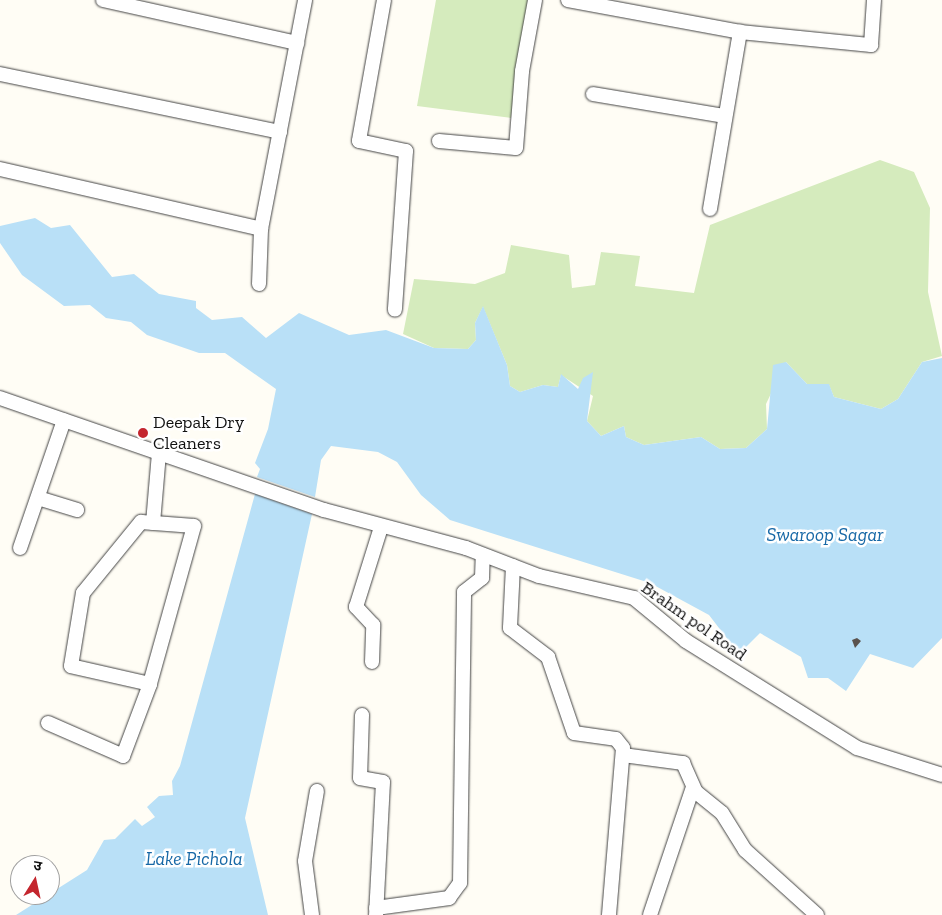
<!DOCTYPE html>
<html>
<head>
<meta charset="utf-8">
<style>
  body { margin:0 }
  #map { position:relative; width:942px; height:915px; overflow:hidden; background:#fffdf5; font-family:"Zilla Slab","Noto Sans Devanagari",serif }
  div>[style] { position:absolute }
  .green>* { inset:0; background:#d5ebbd }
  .water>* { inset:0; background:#b9e0f7 }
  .building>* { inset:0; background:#5a524d }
  .roads { filter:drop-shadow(0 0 1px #444) drop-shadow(0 0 1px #444) }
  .minor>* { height:14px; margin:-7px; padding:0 7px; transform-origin:7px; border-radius:7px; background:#fff }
  .dots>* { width:14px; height:14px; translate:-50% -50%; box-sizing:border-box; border:2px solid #fff; border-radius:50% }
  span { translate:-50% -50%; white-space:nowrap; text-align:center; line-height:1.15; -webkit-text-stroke:5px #fff; paint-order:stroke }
  .poi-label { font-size:18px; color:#111 }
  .left { translate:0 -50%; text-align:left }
  .street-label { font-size:18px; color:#111 }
  .water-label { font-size:19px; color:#1768a6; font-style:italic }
  .north { position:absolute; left:10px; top:855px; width:50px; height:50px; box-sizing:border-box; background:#fff; border:1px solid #a0a0a0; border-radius:50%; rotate:10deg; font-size:14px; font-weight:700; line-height:20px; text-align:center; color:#111 }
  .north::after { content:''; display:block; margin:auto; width:18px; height:22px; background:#c4262e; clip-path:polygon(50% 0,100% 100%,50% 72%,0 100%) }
</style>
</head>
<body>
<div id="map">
  <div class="green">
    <div style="clip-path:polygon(436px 0,531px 0,511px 118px,417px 106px)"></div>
    <div style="clip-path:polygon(880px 160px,914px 172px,930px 208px,928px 292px,942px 356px,922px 362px,898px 399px,881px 409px,834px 397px,829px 385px,807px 384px,786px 362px,766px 404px,767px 429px,746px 448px,720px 449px,701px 437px,644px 445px,626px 437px,624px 426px,601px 436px,587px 421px,593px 396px,561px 375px,558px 387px,543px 385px,520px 392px,510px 386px,507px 365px,483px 307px,475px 323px,476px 340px,468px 349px,434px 348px,403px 334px,414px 279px,475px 284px,505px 273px,511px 245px,569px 255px,572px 288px,595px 285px,601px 252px,640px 256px,635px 286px,694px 293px,710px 225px)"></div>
  </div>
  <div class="water">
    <div style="clip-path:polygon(35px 218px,51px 228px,70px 225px,112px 277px,134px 274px,159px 294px,196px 301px,196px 308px,212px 320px,242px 317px,266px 338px,299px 313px,349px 335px,386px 330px,434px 348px,468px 349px,476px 340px,475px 323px,483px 306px,507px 365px,510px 386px,520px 392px,543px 385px,558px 387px,561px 374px,578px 389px,583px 378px,593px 372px,587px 421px,601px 436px,624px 426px,626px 437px,644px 445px,701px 437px,720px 449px,746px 448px,767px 429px,773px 365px,786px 362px,807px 384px,829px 384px,834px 397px,881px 409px,898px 399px,922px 362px,942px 358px,942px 638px,913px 668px,870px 654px,846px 691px,828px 678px,808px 678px,801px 657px,760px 633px,739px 654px,709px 615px,650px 583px,450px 520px,421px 495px,397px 462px,378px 452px,331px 446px,321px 460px,315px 497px,257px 477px,260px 469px,255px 463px,268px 429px,276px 389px,225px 353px,199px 353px,147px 335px,131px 322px,106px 318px,90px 305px,64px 306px,22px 275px,0 243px,0 226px)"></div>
    <div style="clip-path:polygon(255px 494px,312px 514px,245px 818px,268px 915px,16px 915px,87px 870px,104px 840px,115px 839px,135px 819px,142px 826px,155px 817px,147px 807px,159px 796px,173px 795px,172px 781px,180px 766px)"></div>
  </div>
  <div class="building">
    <div style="clip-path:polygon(857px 638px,861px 641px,855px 648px,852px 640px)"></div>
  </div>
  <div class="roads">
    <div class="minor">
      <div style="left:103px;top:0;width:199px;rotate:12.5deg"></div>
      <div style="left:384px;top:0;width:143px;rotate:100.1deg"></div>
      <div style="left:359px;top:141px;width:48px;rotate:12deg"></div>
      <div style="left:406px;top:151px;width:159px;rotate:94deg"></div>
      <div style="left:568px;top:0;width:175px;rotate:10.5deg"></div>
      <div style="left:740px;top:32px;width:132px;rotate:5.7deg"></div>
      <div style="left:871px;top:45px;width:45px;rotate:-86.2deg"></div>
      <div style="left:0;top:74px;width:286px;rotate:11.7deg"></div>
      <div style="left:593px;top:94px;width:133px;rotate:9.5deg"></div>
      <div style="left:439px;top:141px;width:77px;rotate:5.2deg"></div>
      <div style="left:516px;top:148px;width:77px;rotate:-85.5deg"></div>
      <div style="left:522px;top:71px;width:72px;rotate:-79.6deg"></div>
      <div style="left:0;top:169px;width:268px;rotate:12.9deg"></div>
      <div style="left:261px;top:229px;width:233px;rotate:-79.1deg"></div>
      <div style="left:710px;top:209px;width:180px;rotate:-80.4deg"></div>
      <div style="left:259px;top:284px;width:55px;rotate:-87.9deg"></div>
      <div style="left:0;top:398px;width:343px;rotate:19.1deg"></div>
      <div style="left:324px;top:510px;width:147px;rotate:15deg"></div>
      <div style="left:466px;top:548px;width:78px;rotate:21deg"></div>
      <div style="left:539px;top:576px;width:98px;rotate:13deg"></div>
      <div style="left:634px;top:598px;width:67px;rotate:39.6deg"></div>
      <div style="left:686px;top:641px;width:202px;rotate:32deg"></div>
      <div style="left:857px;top:748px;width:89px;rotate:17.6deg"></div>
      <div style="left:38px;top:498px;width:41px;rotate:17.1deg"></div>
      <div style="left:141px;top:522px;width:53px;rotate:4.3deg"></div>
      <div style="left:194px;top:526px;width:164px;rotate:105.6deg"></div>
      <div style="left:150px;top:684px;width:81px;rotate:-167.2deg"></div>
      <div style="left:71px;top:666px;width:74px;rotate:-80.7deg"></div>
      <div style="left:83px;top:593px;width:92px;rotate:-50.8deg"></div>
      <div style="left:153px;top:523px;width:70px;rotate:-85.1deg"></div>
      <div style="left:20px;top:548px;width:135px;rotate:-71deg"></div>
      <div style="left:513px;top:566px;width:62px;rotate:92.8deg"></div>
      <div style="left:510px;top:628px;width:48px;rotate:37.3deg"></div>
      <div style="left:548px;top:657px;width:80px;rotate:71.1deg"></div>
      <div style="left:574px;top:733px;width:42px;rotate:8.1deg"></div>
      <div style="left:616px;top:739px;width:11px;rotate:52deg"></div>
      <div style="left:623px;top:748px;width:168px;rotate:94.8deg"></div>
      <div style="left:372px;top:662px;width:37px;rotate:-88deg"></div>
      <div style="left:373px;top:625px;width:25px;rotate:-133deg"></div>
      <div style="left:356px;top:607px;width:84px;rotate:-72.6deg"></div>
      <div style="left:362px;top:715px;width:63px;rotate:91.8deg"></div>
      <div style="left:360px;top:778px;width:23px;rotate:10deg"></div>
      <div style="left:383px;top:782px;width:133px;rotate:93deg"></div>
      <div style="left:48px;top:723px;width:82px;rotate:23.7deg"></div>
      <div style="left:123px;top:756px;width:77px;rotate:-69.4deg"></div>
      <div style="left:623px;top:755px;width:61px;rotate:7.6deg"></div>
      <div style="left:683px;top:763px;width:32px;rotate:66deg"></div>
      <div style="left:696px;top:792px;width:33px;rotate:39deg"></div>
      <div style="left:722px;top:813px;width:44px;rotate:58.1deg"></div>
      <div style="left:745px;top:850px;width:97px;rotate:42.1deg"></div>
      <div style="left:376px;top:908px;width:74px;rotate:-7.8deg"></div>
      <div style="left:449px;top:898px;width:19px;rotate:-54deg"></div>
      <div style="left:460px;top:883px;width:291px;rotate:-89.2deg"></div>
      <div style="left:464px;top:592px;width:23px;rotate:-38deg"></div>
      <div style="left:482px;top:578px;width:23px;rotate:-88deg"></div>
      <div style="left:312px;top:915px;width:54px;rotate:-97.4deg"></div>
      <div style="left:305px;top:861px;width:71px;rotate:-80.3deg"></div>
      <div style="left:650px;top:915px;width:135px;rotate:-71.4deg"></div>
    </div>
  </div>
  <div class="dots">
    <div style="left:143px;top:433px;background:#c4262e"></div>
  </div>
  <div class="poi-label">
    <span class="left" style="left:153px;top:433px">Deepak Dry<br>Cleaners</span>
  </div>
  <div class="street-label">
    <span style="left:694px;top:621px;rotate:35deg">Brahm pol Road</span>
  </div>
  <div class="water-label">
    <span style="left:825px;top:535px">Swaroop Sagar</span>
    <span style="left:194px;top:859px">Lake Pichola</span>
  </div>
  <div class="north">उ</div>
</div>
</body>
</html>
